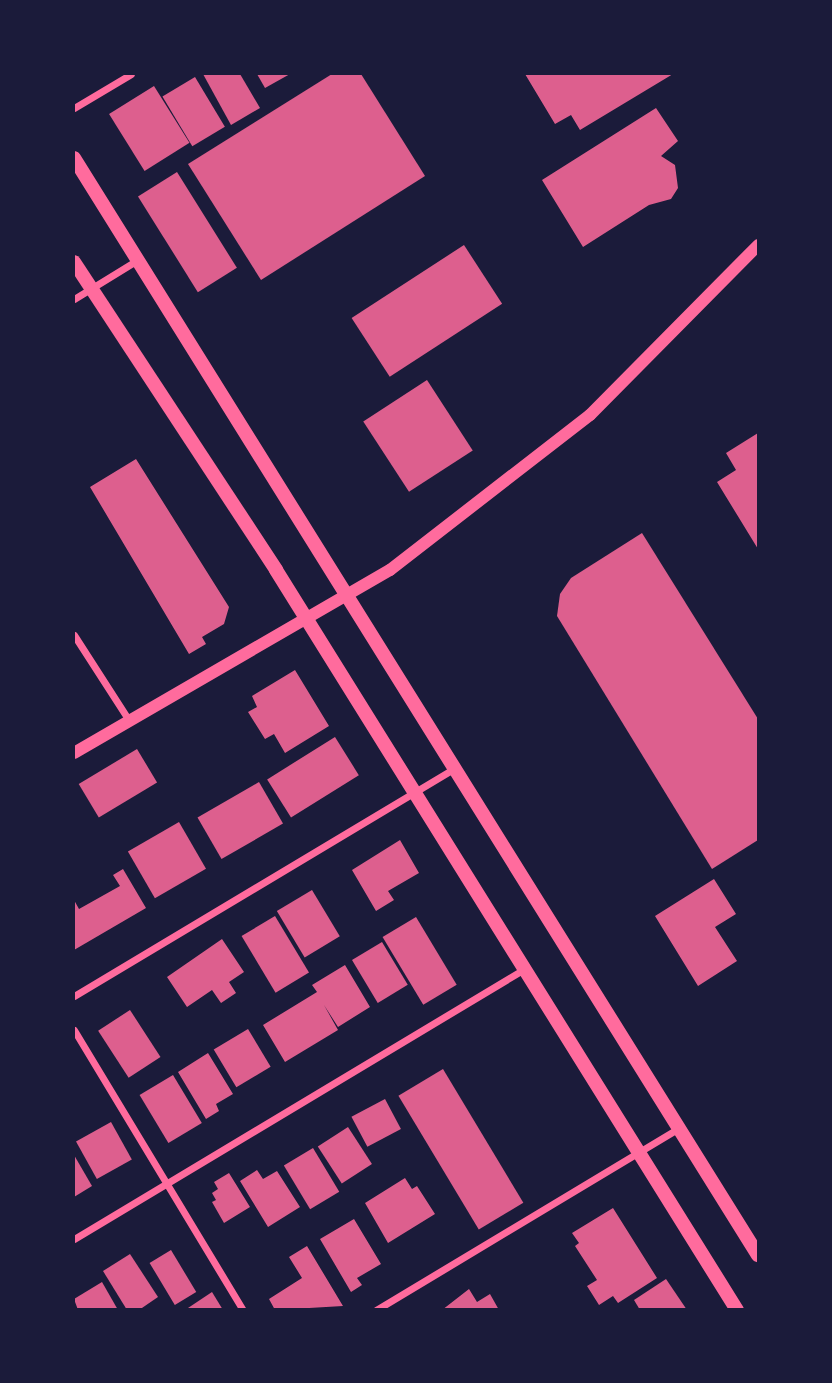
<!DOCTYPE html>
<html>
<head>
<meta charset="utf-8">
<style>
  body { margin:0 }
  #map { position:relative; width:832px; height:1383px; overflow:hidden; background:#1b1b3a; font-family:"PT Sans",sans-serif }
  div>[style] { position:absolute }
  .building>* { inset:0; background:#dd5f8e; transform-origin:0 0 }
  .minor>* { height:7px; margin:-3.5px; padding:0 3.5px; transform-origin:3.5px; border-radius:3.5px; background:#ff6b9d }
  .tertiary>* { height:12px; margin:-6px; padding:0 6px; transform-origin:6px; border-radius:6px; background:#ff6b9d }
  .secondary>* { height:14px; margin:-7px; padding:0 7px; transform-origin:7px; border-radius:7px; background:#ff6b9d }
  span { translate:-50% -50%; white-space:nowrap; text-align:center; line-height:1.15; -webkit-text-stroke:5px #1b1b3a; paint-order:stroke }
  .frame { position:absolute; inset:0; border:75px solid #1b1b3a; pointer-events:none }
</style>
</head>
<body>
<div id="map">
  <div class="building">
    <div style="clip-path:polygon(203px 74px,240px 74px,260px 108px,231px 125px)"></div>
    <div style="clip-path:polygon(257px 74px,290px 74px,265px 88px)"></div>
    <div style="clip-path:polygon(332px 74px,361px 74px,425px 176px,261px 280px,188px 164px)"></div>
    <div style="clip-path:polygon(525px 74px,673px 74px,580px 130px,571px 115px,555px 124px)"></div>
    <div style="left:195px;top:77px;width:58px;height:38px;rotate:59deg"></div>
    <div style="left:154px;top:86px;width:67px;height:53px;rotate:58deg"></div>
    <div style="clip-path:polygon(656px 108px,678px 141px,661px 156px,675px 165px,678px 188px,671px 199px,649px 205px,583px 247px,542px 180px)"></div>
    <div style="left:177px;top:172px;width:113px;height:46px;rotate:58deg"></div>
    <div style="left:464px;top:245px;width:70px;height:134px;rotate:57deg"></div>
    <div style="left:427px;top:380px;width:84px;height:76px;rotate:57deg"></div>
    <div style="clip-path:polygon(758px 433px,758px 549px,717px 482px,736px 470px,726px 453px)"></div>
    <div style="clip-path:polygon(136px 459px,229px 607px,224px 624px,202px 637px,206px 644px,189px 654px,90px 487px)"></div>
    <div style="clip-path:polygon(642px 533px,758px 719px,758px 840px,712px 869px,557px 616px,560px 594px,571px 578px)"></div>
    <div style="clip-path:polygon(295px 670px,329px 726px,285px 753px,274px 734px,265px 739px,248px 712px,257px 707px,252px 696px)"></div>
    <div style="left:335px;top:737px;width:45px;height:80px;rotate:58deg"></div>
    <div style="left:137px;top:749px;width:39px;height:68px;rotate:59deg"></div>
    <div style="left:259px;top:782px;width:48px;height:71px;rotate:60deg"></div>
    <div style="left:179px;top:822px;width:54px;height:59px;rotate:60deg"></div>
    <div style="clip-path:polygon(400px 840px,419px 873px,388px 891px,394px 900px,376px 911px,352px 870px)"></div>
    <div style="clip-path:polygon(123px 869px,146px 908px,74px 950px,74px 900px,79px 909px,120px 886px,113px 875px)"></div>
    <div style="clip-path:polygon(714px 879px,736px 914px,715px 927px,737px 961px,698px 986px,655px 916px)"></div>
    <div style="left:312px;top:890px;width:54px;height:41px;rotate:59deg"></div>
    <div style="left:275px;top:916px;width:66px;height:39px;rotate:59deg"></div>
    <div style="left:416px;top:917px;width:79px;height:39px;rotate:59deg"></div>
    <div style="clip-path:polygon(222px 939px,244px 972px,229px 982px,236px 993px,221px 1003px,212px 990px,187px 1007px,167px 977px)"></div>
    <div style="left:382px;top:942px;width:50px;height:35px;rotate:59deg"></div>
    <div style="clip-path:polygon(345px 965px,370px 1007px,338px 1027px,324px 1005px,338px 1030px,285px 1062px,263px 1025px,317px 992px,312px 985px)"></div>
    <div style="left:130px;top:1010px;width:56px;height:38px;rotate:57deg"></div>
    <div style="left:248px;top:1029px;width:44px;height:40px;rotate:59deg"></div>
    <div style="clip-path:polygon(208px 1053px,233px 1094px,216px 1104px,219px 1111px,206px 1119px,178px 1072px)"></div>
    <div style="left:443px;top:1069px;width:156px;height:52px;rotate:59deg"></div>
    <div style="left:173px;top:1075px;width:56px;height:39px;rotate:59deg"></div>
    <div style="left:385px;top:1099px;width:34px;height:38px;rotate:62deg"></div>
    <div style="left:111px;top:1122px;width:43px;height:40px;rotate:61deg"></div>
    <div style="left:348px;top:1127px;width:44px;height:36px;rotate:57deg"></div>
    <div style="left:313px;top:1148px;width:51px;height:34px;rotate:59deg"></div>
    <div style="clip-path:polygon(74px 1155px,92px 1186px,74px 1197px)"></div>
    <div style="clip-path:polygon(257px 1170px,263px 1179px,277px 1171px,300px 1207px,268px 1227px,240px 1181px)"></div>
    <div style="clip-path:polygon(229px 1173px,250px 1207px,224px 1223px,212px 1202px,216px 1200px,212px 1193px,218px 1189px,214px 1182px)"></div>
    <div style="clip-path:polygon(405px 1178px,412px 1189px,417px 1186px,435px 1214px,388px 1243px,365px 1203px)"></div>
    <div style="clip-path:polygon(613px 1208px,657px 1278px,618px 1303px,613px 1296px,599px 1305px,587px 1286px,597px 1280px,575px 1246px,579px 1243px,572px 1233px)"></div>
    <div style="clip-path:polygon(354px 1219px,381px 1264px,357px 1278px,362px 1285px,351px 1292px,320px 1239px)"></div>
    <div style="clip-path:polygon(307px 1246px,343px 1306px,275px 1310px,269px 1299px,302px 1278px,289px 1257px)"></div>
    <div style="left:171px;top:1250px;width:49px;height:25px;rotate:59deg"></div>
    <div style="clip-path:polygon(130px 1254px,158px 1297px,139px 1310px,127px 1310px,103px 1271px)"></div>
    <div style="clip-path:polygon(666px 1279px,687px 1310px,640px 1310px,634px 1300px)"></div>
    <div style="clip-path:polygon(102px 1282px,118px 1310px,78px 1310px,74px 1299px)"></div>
    <div style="clip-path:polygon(469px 1289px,477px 1302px,490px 1294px,499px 1310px,442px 1310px)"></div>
    <div style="clip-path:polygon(212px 1292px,223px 1310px,185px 1310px)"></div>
  </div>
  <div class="minor">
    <div style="left:74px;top:108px;width:66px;rotate:-30.8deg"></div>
    <div style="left:74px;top:299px;width:73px;rotate:-31.5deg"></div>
    <div style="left:74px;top:635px;width:103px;rotate:57.2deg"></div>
    <div style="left:74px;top:996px;width:443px;rotate:-30.9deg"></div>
    <div style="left:74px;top:1030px;width:327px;rotate:58.9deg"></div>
    <div style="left:74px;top:1239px;width:527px;rotate:-30.95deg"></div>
    <div style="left:376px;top:1310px;width:353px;rotate:-31deg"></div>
  </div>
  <div class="tertiary">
    <div style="left:74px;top:753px;width:365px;rotate:-30.1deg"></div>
    <div style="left:390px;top:570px;width:253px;rotate:-37.8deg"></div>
    <div style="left:590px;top:415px;width:239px;rotate:-45.3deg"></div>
  </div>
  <div class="secondary">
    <div style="left:74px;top:158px;width:1293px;rotate:58.06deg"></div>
    <div style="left:74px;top:262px;width:368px;rotate:56.7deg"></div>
    <div style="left:276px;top:570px;width:872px;rotate:58.08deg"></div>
  </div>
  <div class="frame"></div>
</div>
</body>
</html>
